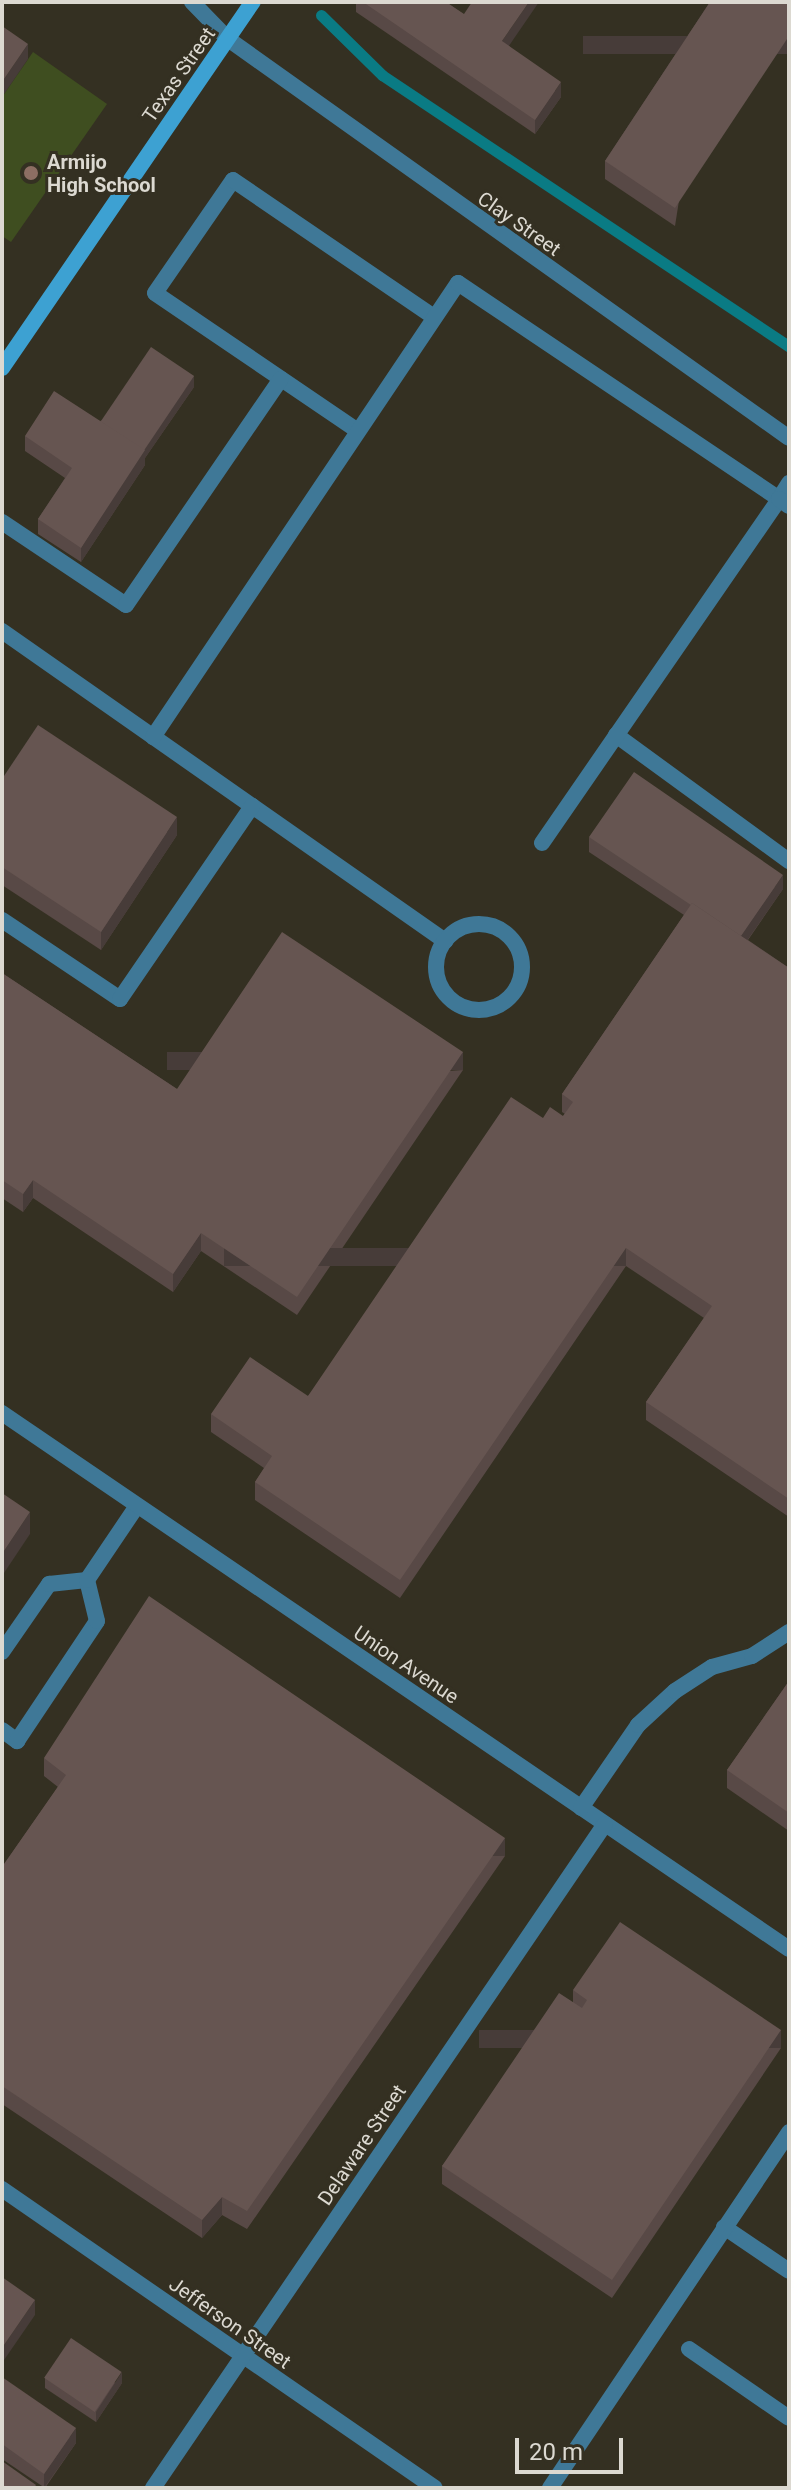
<!DOCTYPE html>
<html>
<head>
<meta charset="utf-8">
<style>
  body { margin:0 }
  #map { position:relative; width:791px; height:2490px; overflow:hidden; background:#343022; font-family:Roboto,sans-serif }
  div>[style] { position:absolute }
  .green>* { inset:0; background:#3f4e20 }
  .stream>* { height:11px; margin:-5.5px; padding:0 5.5px; transform-origin:5.5px; border-radius:5.5px; background:#0a7b84 }
  .lane>* { height:16px; margin:-8px; padding:0 8px; transform-origin:8px; border-radius:8px; background:#3f7897 }
  .lane>.ring { margin:-8px; padding:0; box-sizing:content-box; background:none; border:16px solid #3f7897; border-radius:50% }
  .street>* { height:16px; margin:-8px; padding:0 8px; transform-origin:8px; border-radius:8px; background:#3f7897 }
  .secondary>* { height:16px; margin:-8px; padding:0 8px; transform-origin:8px; border-radius:8px; background:#3da1d2 }
  .wall>* { inset:0; background:#584946 }
  .shaded-wall>* { inset:0; background:#473c39; transform-origin:0 0 }
  .building>* { inset:0; background:#665551; transform-origin:0 0 }
  .dots>* { width:22px; height:22px; translate:-50% -50%; box-sizing:border-box; border:4px solid #343022; border-radius:50% }
  span { translate:-50% -50%; white-space:nowrap; text-align:center; line-height:1.15; -webkit-text-stroke:6px #343022; paint-order:stroke }
  .street-label { font-size:20px; color:#dcd9d1 }
  .poi-label { font-size:20px; color:#dcd9d1; font-weight:700 }
  .left { translate:0 -50%; text-align:left }
  .frame { position:absolute; inset:0; border:4px solid #dcd9d1; pointer-events:none }
  .scale { position:absolute; left:515px; top:2438px; width:108px; height:36px; box-sizing:border-box; border:4px solid #dcd9d1; border-top:0; padding-left:10px; font-size:24px; line-height:28px; white-space:nowrap; color:#dcd9d1; -webkit-text-stroke:6px #343022; paint-order:stroke }
</style>
</head>
<body>
<div id="map">
  <div class="green">
    <div style="clip-path:polygon(33px 52px,107px 104px,11px 242px,2px 236px,2px 97px)"></div>
  </div>
  <div class="stream">
    <div style="left:321px;top:15px;width:86px;rotate:44.5deg"></div>
    <div style="left:382px;top:75px;width:489px;rotate:33.7deg"></div>
  </div>
  <div class="lane">
    <div style="left:192px;top:2px;width:52px;rotate:45.8deg"></div>
    <div style="left:358px;top:431px;width:245px;rotate:-145.8deg"></div>
    <div style="left:155px;top:293px;width:137px;rotate:-55.4deg"></div>
    <div style="left:233px;top:180px;width:243px;rotate:34.3deg"></div>
    <div style="left:2px;top:522px;width:149px;rotate:33.8deg"></div>
    <div style="left:126px;top:605px;width:274px;rotate:-55.6deg"></div>
    <div style="left:2px;top:631px;width:541px;rotate:34.98deg"></div>
    <div style="left:616px;top:735px;width:214px;rotate:36.1deg"></div>
    <div style="left:153px;top:737px;width:547px;rotate:-56.11deg"></div>
    <div style="left:458px;top:283px;width:387px;rotate:33.9deg"></div>
    <div style="left:779px;top:499px;width:19px;rotate:-58deg"></div>
    <div style="left:542px;top:843px;width:418px;rotate:-55.4deg"></div>
    <div style="left:779px;top:499px;width:12px;rotate:35deg"></div>
    <div style="left:2px;top:920px;width:142px;rotate:33.8deg"></div>
    <div style="left:120px;top:999px;width:234px;rotate:-55.6deg"></div>
    <div class="ring" style="left:436px;top:924px;width:70px;height:70px"></div>
    <div style="left:2px;top:1652px;width:83px;rotate:-55.3deg"></div>
    <div style="left:49px;top:1584px;width:38px;rotate:-6deg"></div>
    <div style="left:2px;top:1730px;width:19px;rotate:36deg"></div>
    <div style="left:17px;top:1741px;width:144px;rotate:-56.3deg"></div>
    <div style="left:97px;top:1621px;width:42px;rotate:-103.7deg"></div>
    <div style="left:87px;top:1580px;width:89px;rotate:-56deg"></div>
    <div style="left:724px;top:2227px;width:78px;rotate:34.1deg"></div>
    <div style="left:689px;top:2349px;width:121px;rotate:34.6deg"></div>
    <div style="left:550px;top:2488px;width:429px;rotate:-56.1deg"></div>
  </div>
  <div class="street">
    <div style="left:228px;top:39px;width:688px;rotate:35.42deg"></div>
    <div style="left:2px;top:1413px;width:952px;rotate:34.26deg"></div>
    <div style="left:581px;top:1808px;width:101px;rotate:-55.5deg"></div>
    <div style="left:638px;top:1725px;width:50px;rotate:-42.6deg"></div>
    <div style="left:675px;top:1691px;width:44px;rotate:-33deg"></div>
    <div style="left:712px;top:1667px;width:41px;rotate:-15.4deg"></div>
    <div style="left:752px;top:1656px;width:44px;rotate:-33deg"></div>
    <div style="left:2px;top:2189px;width:526px;rotate:34.63deg"></div>
    <div style="left:153px;top:2488px;width:803px;rotate:-55.76deg"></div>
  </div>
  <div class="secondary">
    <div style="left:2px;top:368px;width:444px;rotate:-55.6deg"></div>
  </div>
  <div class="wall">
    <div style="clip-path:polygon(356px 2px,446px 2px,509px 46px,561px 97px,535px 134px,356px 12px)"></div>
    <div style="clip-path:polygon(710px 2px,675px 226px,605px 179px,605px 161px)"></div>
    <div style="clip-path:polygon(194px 387px,145px 458px,145px 465px,81px 562px,38px 534px,38px 519px,65px 478px,25px 451px,25px 436px,100px 421px)"></div>
    <div style="clip-path:polygon(2px 779px,177px 835px,101px 950px,2px 885px)"></div>
    <div style="clip-path:polygon(589px 837px,783px 889px,748px 940px,789px 968px,789px 1517px,646px 1420px,646px 1402px,704px 1318px,626px 1266px,400px 1598px,255px 1500px,255px 1482px,264px 1468px,211px 1432px,211px 1414px,308px 1396px,543px 1118px,563px 1116px,565px 1114px,562px 1112px,562px 1094px,684px 915px,589px 852px)"></div>
    <div style="clip-path:polygon(2px 973px,177px 1089px,463px 1070px,297px 1315px,201px 1251px,173px 1292px,33px 1198px,23px 1212px,2px 1198px)"></div>
    <div style="clip-path:polygon(789px 1681px,789px 1831px,727px 1788px,727px 1770px)"></div>
    <div style="clip-path:polygon(44px 1758px,505px 1856px,247px 2229px,222px 2215px,202px 2238px,2px 2104px,2px 1867px,58px 1787px,44px 1776px)"></div>
    <div style="clip-path:polygon(573px 1990px,781px 2048px,612px 2298px,442px 2184px,442px 2166px,573px 2003px)"></div>
    <div style="clip-path:polygon(2px 2377px,76px 2443px,45px 2488px,2px 2459px)"></div>
    <div style="clip-path:polygon(45px 2378px,122px 2383px,96px 2422px,45px 2388px)"></div>
  </div>
  <div class="shaded-wall">
    <div style="clip-path:polygon(529px 2px,539px 2px,502px 56px,502px 41px)"></div>
    <div style="left:789px;top:36px;width:18px;height:206px;rotate:90deg"></div>
    <div style="clip-path:polygon(28px 44px,28px 59px,2px 97px,2px 82px)"></div>
    <div style="clip-path:polygon(561px 82px,561px 97px,535px 134px,535px 120px)"></div>
    <div style="clip-path:polygon(194px 376px,194px 387px,145px 458px,145px 465px,81px 562px,81px 548px,143px 450px)"></div>
    <div style="clip-path:polygon(177px 817px,177px 835px,101px 950px,101px 932px)"></div>
    <div style="clip-path:polygon(783px 875px,783px 889px,739px 952px,739px 938px)"></div>
    <div style="left:463px;top:1052px;width:18px;height:296px;rotate:90deg"></div>
    <div style="clip-path:polygon(33px 1180px,33px 1198px,23px 1212px,23px 1194px)"></div>
    <div style="clip-path:polygon(201px 1233px,201px 1251px,173px 1292px,173px 1274px)"></div>
    <div style="left:626px;top:1248px;width:18px;height:402px;rotate:90deg"></div>
    <div style="clip-path:polygon(30px 1512px,30px 1534px,2px 1576px,2px 1554px)"></div>
    <div style="left:505px;top:1838px;width:18px;height:454px;rotate:90deg"></div>
    <div style="left:781px;top:2030px;width:18px;height:302px;rotate:90deg"></div>
    <div style="clip-path:polygon(222px 2197px,222px 2215px,202px 2238px,202px 2220px)"></div>
    <div style="clip-path:polygon(35px 2300px,35px 2315px,2px 2363px,2px 2348px)"></div>
    <div style="clip-path:polygon(122px 2372px,122px 2383px,96px 2422px,96px 2412px)"></div>
    <div style="clip-path:polygon(76px 2428px,76px 2443px,44px 2488px,44px 2474px)"></div>
  </div>
  <div class="building">
    <div style="clip-path:polygon(363px 2px,446px 2px,464px 14px,472px 2px,529px 2px,502px 41px,561px 82px,535px 120px)"></div>
    <div style="clip-path:polygon(710px 2px,789px 2px,789px 36px,675px 208px,605px 161px)"></div>
    <div style="clip-path:polygon(2px 26px,28px 44px,2px 82px)"></div>
    <div style="left:151px;top:347px;width:52px;height:90px;rotate:34deg"></div>
    <div style="clip-path:polygon(54px 391px,145px 450px,81px 548px,38px 519px,72px 468px,25px 436px)"></div>
    <div style="clip-path:polygon(38px 725px,177px 817px,101px 932px,2px 867px,2px 779px)"></div>
    <div style="clip-path:polygon(634px 772px,783px 875px,741px 936px,692px 903px,691px 905px,589px 837px)"></div>
    <div style="clip-path:polygon(692px 903px,789px 968px,789px 1499px,646px 1402px,712px 1306px,626px 1248px,400px 1580px,255px 1482px,272px 1456px,211px 1414px,250px 1357px,308px 1396px,511px 1097px,543px 1118px,550px 1107px,563px 1116px,573px 1102px,562px 1094px)"></div>
    <div style="clip-path:polygon(282px 932px,463px 1052px,297px 1297px,201px 1233px,173px 1274px,33px 1180px,23px 1194px,2px 1180px,2px 973px,177px 1089px)"></div>
    <div style="clip-path:polygon(2px 1493px,30px 1512px,2px 1554px)"></div>
    <div style="clip-path:polygon(149px 1596px,505px 1838px,247px 2211px,222px 2197px,202px 2220px,2px 2086px,2px 1867px,66px 1775px,44px 1758px)"></div>
    <div style="clip-path:polygon(789px 1681px,789px 1813px,727px 1770px)"></div>
    <div style="clip-path:polygon(620px 1922px,781px 2030px,612px 2280px,442px 2166px,559px 1993px,582px 2008px,587px 2000px,573px 1990px)"></div>
    <div style="clip-path:polygon(2px 2277px,35px 2300px,2px 2348px)"></div>
    <div style="left:71px;top:2338px;width:61px;height:48px;rotate:34deg"></div>
    <div style="clip-path:polygon(2px 2377px,76px 2428px,44px 2474px,2px 2444px)"></div>
    <div style="clip-path:polygon(2px 2461px,36px 2485px,34px 2488px,2px 2488px)"></div>
  </div>
  <div class="dots">
    <div style="left:31px;top:173px;background:#8d6e63"></div>
  </div>
  <div class="street-label">
    <span style="left:179px;top:75px;rotate:-55deg">Texas Street</span>
    <span style="left:519px;top:224px;rotate:35deg">Clay Street</span>
    <span style="left:406px;top:1665px;rotate:34deg">Union Avenue</span>
    <span style="left:362px;top:2145px;rotate:-56deg">Delaware Street</span>
    <span style="left:230px;top:2323px;rotate:35deg">Jefferson Street</span>
  </div>
  <div class="poi-label">
    <span class="left" style="left:47px;top:174px">Armijo<br>High School</span>
  </div>
  <div class="frame"></div>
  <div class="scale">20 m</div>
</div>
</body>
</html>
